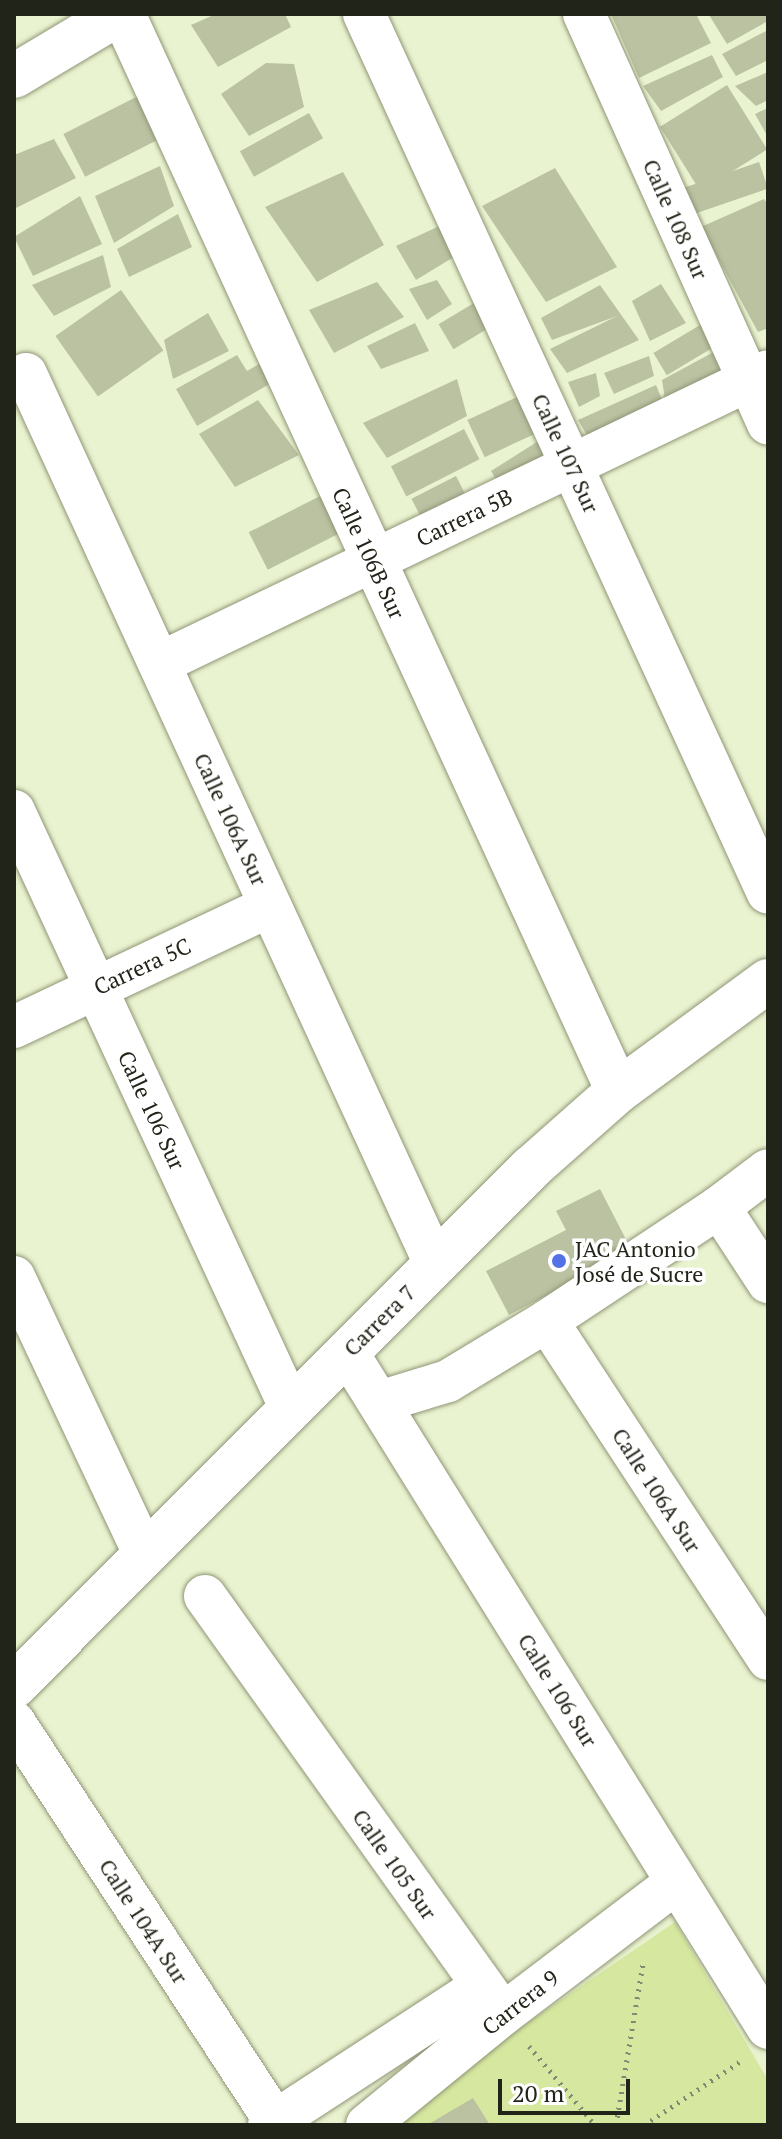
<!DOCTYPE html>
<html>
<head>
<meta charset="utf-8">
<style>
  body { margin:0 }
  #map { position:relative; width:782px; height:2139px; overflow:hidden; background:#eaf3d0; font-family:"PT Serif",serif }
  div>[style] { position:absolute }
  .green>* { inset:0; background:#d6e79f }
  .building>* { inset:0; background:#bac2a2; transform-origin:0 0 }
  .path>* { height:5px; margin-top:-2.5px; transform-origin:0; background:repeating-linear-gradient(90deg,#828871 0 2px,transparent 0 8px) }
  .roads { filter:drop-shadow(0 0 2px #8f9677) drop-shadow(0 0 2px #8f9677) }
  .minor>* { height:42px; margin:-21px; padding:0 21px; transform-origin:21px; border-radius:21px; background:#fff }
  .tertiary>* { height:44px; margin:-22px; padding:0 22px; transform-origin:22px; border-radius:22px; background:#fff }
  .dots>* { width:22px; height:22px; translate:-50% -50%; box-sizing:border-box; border:4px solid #fff; border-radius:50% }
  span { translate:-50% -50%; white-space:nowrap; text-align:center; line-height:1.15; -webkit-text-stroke:7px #fff; paint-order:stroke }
  .street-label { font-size:22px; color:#212418 }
  .poi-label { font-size:22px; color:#212418 }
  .left { translate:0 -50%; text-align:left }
  .frame { position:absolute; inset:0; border:16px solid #212418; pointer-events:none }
  .scale { position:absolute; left:498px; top:2079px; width:132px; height:36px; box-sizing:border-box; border:4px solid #212418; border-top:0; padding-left:10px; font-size:24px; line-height:28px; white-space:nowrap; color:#212418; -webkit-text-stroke:6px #fff; paint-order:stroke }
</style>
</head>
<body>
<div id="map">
  <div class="green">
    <div style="clip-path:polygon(675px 1922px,768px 2080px,768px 2125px,378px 2125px)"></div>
  </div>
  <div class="building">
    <div style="clip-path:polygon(216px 14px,285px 14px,291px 27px,218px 67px,191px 25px)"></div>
    <div style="clip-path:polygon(611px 14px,692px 14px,697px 16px,711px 43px,639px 78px)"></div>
    <div style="clip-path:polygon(768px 14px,768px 21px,727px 44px,709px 15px)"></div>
    <div style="clip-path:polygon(768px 30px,768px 60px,736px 76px,722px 54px)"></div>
    <div style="clip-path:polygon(712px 55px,723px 77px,661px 111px,643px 86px)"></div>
    <div style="clip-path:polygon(266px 63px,294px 64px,304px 107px,249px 136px,221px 94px)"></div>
    <div style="clip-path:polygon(768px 72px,768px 100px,756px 106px,735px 86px)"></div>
    <div style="left:727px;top:85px;width:76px;height:79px;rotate:58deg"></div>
    <div style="left:140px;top:95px;width:48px;height:86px;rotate:63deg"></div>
    <div style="clip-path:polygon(768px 108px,768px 137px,755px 114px)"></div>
    <div style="left:309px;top:113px;width:29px;height:79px;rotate:61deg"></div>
    <div style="clip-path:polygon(54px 139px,76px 178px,14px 209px,14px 155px)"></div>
    <div style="left:759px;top:162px;width:28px;height:83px;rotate:71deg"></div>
    <div style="clip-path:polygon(160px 166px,174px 206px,114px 243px,95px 196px)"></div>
    <div style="clip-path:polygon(555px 168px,617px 267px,546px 302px,482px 206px)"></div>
    <div style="clip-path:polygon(343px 172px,384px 245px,317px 282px,265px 207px)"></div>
    <div style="clip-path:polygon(80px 196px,102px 244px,33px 276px,14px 237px)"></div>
    <div style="clip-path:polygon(764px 199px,768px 205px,768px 328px,758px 332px,701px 227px)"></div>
    <div style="clip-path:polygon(178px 214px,192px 247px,129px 277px,117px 249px)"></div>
    <div style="clip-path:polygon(446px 223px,462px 252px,416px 280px,396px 246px)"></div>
    <div style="clip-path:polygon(103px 255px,111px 287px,54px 316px,32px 285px)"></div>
    <div style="clip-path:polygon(437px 280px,452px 304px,427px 320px,409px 289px)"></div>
    <div style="clip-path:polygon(377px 282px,404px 317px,334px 353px,309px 310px)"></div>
    <div style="clip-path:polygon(661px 284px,686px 323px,650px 341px,632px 301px)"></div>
    <div style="clip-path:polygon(600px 285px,639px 340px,567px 373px,550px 349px,617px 316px,552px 340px,541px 318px)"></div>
    <div style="left:121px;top:290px;width:74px;height:80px;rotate:55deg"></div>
    <div style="left:484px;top:297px;width:29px;height:53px;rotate:59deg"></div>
    <div style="clip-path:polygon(208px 313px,229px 351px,173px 379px,164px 340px)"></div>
    <div style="left:710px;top:319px;width:26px;height:66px;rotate:59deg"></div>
    <div style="clip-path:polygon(415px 323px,429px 351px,381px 369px,367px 346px)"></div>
    <div style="clip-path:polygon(723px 347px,739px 376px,667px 412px,592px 444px,578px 420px,656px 385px,667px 412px,662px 380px)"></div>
    <div style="clip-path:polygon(237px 355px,247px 371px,259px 364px,271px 383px,197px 426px,176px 389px)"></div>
    <div style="clip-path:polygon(649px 356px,654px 376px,614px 394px,604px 373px)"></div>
    <div style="clip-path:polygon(596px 373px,600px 396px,579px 407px,568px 382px)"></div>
    <div style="clip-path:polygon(457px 379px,467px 416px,387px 458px,363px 423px)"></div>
    <div style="left:519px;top:396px;width:41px;height:57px;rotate:65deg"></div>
    <div style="clip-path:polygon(258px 400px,299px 455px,235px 487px,199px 434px)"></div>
    <div style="left:464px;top:429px;width:34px;height:82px;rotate:63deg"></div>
    <div style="clip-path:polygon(548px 435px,560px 463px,502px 490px,491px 471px)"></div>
    <div style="left:456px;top:476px;width:31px;height:50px;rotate:63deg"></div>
    <div style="left:320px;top:496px;width:42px;height:80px;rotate:63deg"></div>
    <div style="clip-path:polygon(600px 1189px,632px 1251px,509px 1315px,486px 1271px,566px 1230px,556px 1211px)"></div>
    <div style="clip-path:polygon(473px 2098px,490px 2125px,427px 2125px)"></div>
  </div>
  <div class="path">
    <div style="left:529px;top:2046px;width:103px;rotate:50.1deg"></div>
    <div style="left:616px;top:2125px;width:163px;rotate:-80.5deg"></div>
    <div style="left:644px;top:2125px;width:116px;rotate:-33.4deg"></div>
  </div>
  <div class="roads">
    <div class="minor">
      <div style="left:364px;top:14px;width:967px;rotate:65.32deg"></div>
      <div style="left:584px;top:14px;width:449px;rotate:65.8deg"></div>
      <div style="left:26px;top:374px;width:979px;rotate:65.32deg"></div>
      <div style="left:160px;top:663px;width:674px;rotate:-25.65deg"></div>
      <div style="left:14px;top:811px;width:659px;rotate:65.15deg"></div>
      <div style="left:14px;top:1027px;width:283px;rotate:-25.3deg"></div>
      <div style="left:719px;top:1207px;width:90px;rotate:56.8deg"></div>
      <div style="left:14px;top:1277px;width:308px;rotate:64.8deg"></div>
      <div style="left:547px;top:1321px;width:404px;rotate:56.8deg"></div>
      <div style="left:347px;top:1352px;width:796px;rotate:58.09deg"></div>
      <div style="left:379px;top:1402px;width:72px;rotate:-16.9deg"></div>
      <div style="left:448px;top:1381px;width:116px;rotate:-31.2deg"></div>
      <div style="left:547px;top:1321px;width:206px;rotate:-33.5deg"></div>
      <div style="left:719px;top:1207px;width:61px;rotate:-37.1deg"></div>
      <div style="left:205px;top:1596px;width:513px;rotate:54.51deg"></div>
      <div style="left:14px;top:1722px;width:477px;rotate:56.8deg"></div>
      <div style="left:269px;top:2125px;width:254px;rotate:-33.1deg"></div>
      <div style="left:367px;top:2125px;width:176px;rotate:-39.2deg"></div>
      <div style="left:503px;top:2014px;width:218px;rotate:-37.2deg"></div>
    </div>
    <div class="tertiary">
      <div style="left:123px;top:14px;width:1185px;rotate:65.32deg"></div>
      <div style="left:14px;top:76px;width:121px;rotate:-30.8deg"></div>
      <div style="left:14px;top:1686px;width:732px;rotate:-45.06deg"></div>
      <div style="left:531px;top:1168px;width:116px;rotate:-41.5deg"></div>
      <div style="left:618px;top:1091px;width:186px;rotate:-36.3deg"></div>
    </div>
  </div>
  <div class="dots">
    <div style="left:559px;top:1261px;background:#5272e6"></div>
  </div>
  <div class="street-label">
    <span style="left:676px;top:219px;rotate:66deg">Calle 108 Sur</span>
    <span style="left:566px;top:453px;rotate:65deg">Calle 107 Sur</span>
    <span style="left:464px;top:517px;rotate:-26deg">Carrera 5B</span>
    <span style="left:369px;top:553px;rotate:65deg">Calle 106B Sur</span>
    <span style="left:231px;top:819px;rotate:65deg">Calle 106A Sur</span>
    <span style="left:142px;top:966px;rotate:-25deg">Carrera 5C</span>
    <span style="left:152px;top:1110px;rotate:65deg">Calle 106 Sur</span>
    <span style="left:379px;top:1320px;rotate:-45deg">Carrera 7</span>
    <span style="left:657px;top:1490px;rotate:57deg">Calle 106A Sur</span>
    <span style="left:558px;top:1690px;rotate:58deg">Calle 106 Sur</span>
    <span style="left:395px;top:1864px;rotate:55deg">Calle 105 Sur</span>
    <span style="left:144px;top:1921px;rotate:57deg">Calle 104A Sur</span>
    <span style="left:520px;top:2002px;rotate:-38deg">Carrera 9</span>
  </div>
  <div class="poi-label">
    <span class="left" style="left:575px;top:1261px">JAC Antonio<br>José de Sucre</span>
  </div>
  <div class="frame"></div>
  <div class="scale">20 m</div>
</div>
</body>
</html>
